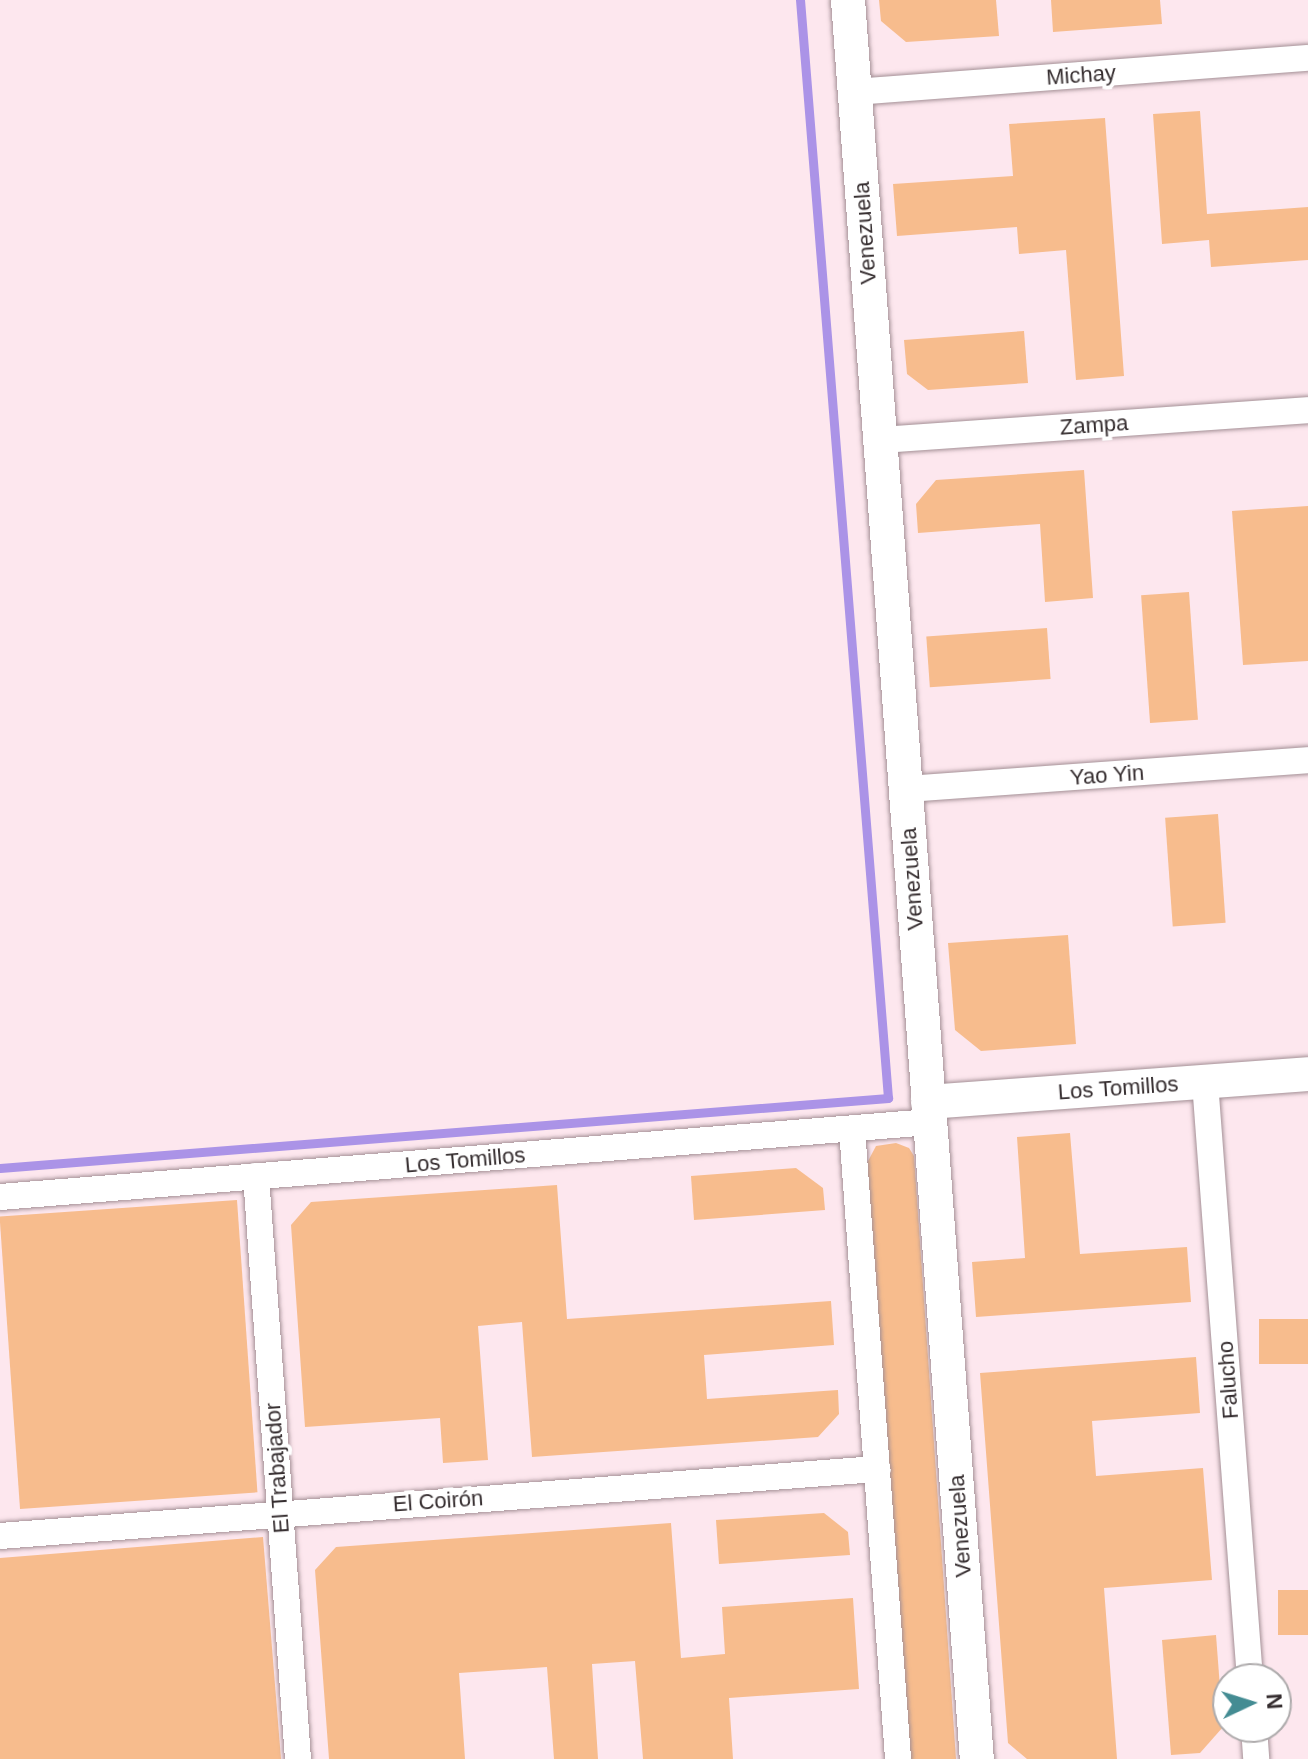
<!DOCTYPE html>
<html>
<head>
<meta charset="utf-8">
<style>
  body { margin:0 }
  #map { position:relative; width:1308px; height:1759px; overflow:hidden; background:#fde7ee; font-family:Arial,sans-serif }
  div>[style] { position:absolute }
  .green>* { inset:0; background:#f7bc8d; transform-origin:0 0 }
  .stream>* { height:9px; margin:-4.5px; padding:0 4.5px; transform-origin:4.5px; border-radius:4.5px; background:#ab93e7 }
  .roads { filter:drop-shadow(0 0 2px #a49096) drop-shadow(0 0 2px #a49096) }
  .minor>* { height:26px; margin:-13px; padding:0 13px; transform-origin:13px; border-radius:13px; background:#fff }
  .tertiary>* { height:34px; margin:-17px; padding:0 17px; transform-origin:17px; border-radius:17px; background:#fff }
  span { translate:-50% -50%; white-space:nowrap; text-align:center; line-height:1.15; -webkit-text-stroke:8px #fff; paint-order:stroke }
  .street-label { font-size:22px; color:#352d2f }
  .north { position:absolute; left:1212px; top:1663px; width:80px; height:80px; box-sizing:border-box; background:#fff; border:2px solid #aeabac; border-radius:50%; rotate:86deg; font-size:22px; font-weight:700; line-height:32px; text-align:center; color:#352d2f }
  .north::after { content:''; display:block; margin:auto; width:28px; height:36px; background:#448c93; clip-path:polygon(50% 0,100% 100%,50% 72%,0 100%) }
</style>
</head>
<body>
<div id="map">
  <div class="green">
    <div style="clip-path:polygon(879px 0,996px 0,999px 36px,906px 42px,881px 21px)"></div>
    <div style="clip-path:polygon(1051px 0,1160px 0,1162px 24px,1053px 32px)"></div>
    <div style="clip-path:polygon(1200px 111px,1207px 214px,1308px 207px,1308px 260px,1211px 267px,1209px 240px,1162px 244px,1153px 114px)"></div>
    <div style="clip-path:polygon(1105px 118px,1124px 376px,1076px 380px,1066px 250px,1019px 254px,1017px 227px,897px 236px,893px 184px,1013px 176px,1009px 124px)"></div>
    <div style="clip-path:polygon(1024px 331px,1028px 383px,928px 390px,907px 374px,904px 340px)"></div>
    <div style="clip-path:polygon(1084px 470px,1093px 598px,1045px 602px,1040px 524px,918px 533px,916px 504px,936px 480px)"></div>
    <div style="clip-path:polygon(1308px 506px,1308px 661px,1243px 665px,1232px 511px)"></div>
    <div style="left:1189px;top:592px;width:128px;height:48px;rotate:86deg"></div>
    <div style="left:1047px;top:628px;width:51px;height:121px;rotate:86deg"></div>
    <div style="left:1218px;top:814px;width:109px;height:53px;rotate:86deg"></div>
    <div style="clip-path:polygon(1068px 935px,1076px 1044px,981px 1051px,955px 1030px,948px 943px)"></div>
    <div style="clip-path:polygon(1070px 1133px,1080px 1254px,1187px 1247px,1191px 1302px,976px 1317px,972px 1262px,1025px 1258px,1017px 1137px)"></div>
    <div style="clip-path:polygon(896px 1143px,909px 1148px,914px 1156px,956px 1759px,910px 1759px,867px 1163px,876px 1146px)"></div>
    <div style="clip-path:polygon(796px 1168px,823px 1188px,825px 1210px,694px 1220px,691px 1176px)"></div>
    <div style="clip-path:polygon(557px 1185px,567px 1319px,831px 1301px,834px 1345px,704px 1355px,707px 1399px,838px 1390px,839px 1414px,818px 1437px,532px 1457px,522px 1322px,478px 1326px,488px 1460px,443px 1463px,440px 1418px,305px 1427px,291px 1225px,311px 1202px)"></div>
    <div style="left:237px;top:1200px;width:293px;height:238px;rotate:86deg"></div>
    <div style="left:1308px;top:1319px;width:45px;height:49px;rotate:90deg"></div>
    <div style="clip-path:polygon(1196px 1357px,1200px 1413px,1092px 1421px,1096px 1476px,1203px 1468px,1212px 1580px,1104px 1588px,1117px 1759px,1027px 1759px,1008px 1743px,980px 1373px)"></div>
    <div style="clip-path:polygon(824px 1513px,848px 1532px,850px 1555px,719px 1564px,716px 1520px)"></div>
    <div style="clip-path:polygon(671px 1523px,681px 1658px,725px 1654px,722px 1607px,853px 1598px,859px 1689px,729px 1698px,733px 1759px,643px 1759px,635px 1661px,592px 1664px,598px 1759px,554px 1759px,547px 1667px,459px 1673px,465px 1759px,329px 1759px,315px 1570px,336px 1547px)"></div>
    <div style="clip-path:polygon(263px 1537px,281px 1759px,0 1759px,0 1558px)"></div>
    <div style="left:1308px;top:1590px;width:45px;height:30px;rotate:90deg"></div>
    <div style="clip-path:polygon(1216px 1635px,1223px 1727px,1200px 1753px,1171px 1755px,1162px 1640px)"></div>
  </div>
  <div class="stream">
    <div style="left:0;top:1168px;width:891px;rotate:-4.51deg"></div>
    <div style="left:888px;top:1098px;width:1102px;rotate:-94.58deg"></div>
  </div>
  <div class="roads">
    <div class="minor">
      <div style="left:854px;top:92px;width:455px;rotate:-4.3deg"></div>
      <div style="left:880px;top:440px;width:429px;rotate:-4deg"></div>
      <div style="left:906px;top:789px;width:403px;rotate:-4.1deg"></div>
      <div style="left:1205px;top:1082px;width:599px;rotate:85.69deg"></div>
      <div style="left:852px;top:1129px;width:632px;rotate:85.82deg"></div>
      <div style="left:256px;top:1176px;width:585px;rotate:85.88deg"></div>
      <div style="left:0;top:1197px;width:933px;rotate:-4.61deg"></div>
      <div style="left:0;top:1536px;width:880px;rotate:-4.37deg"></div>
      <div style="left:1254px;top:1727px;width:32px;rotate:86deg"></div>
    </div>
    <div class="tertiary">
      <div style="left:848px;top:0;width:1764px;rotate:85.81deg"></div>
      <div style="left:928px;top:1102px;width:381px;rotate:-4.2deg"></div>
    </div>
  </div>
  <div class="street-label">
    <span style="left:1081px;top:75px;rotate:-4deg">Michay</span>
    <span style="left:865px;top:233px;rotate:-94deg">Venezuela</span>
    <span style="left:1094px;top:425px;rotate:-4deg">Zampa</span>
    <span style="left:1107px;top:775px;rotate:-4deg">Yao Yin</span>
    <span style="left:912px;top:879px;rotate:-94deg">Venezuela</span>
    <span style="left:1118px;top:1088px;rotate:-4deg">Los Tomillos</span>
    <span style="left:465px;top:1160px;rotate:-5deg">Los Tomillos</span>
    <span style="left:1228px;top:1380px;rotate:-94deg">Falucho</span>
    <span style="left:277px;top:1468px;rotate:-94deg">El Trabajador</span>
    <span style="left:438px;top:1501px;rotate:-4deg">El Coirón</span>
    <span style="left:960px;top:1526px;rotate:-94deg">Venezuela</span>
  </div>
  <div class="north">N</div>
</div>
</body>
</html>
